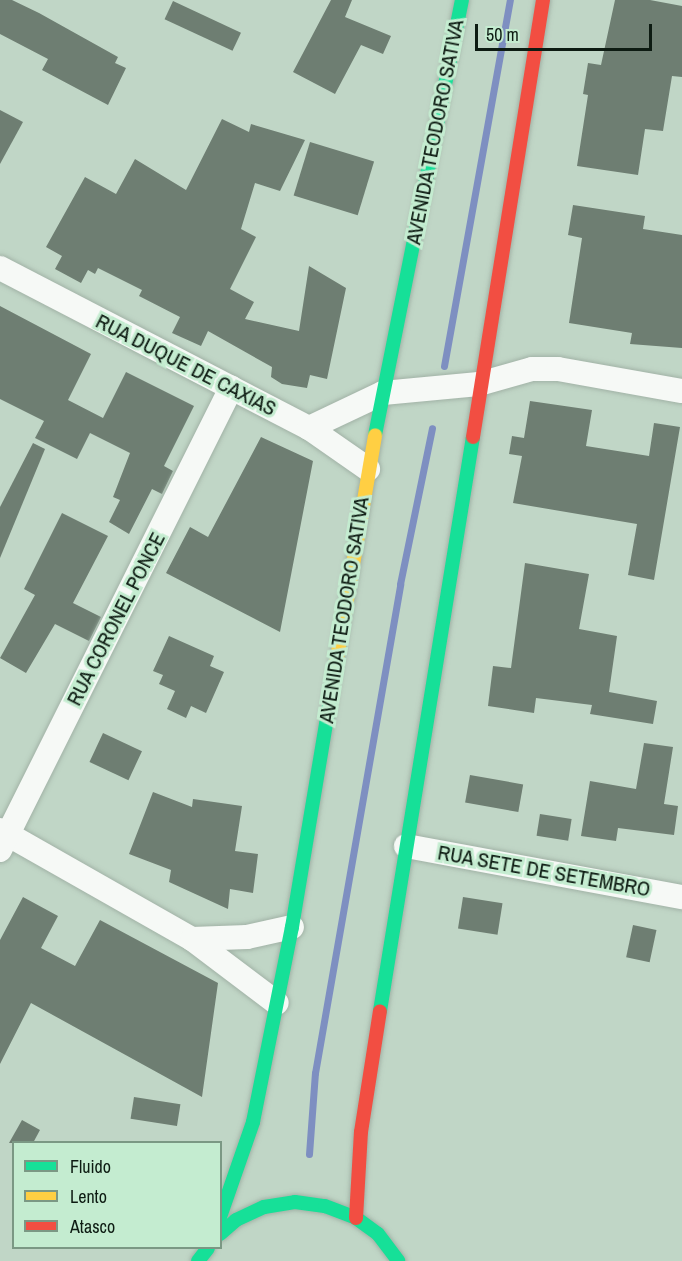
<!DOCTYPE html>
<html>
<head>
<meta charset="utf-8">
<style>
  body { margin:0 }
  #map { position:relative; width:682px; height:1261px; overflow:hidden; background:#c0d6c6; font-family:"Archivo Narrow",sans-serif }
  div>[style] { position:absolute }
  .stream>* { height:7px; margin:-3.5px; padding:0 3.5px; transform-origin:3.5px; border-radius:3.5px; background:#7e8fc1 }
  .building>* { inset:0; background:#6e7e72; transform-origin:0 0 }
  .roads { filter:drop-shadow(0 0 2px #a1b2a6) drop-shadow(0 0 2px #a1b2a6) }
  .street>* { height:24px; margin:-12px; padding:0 12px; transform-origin:12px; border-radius:12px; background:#f6f9f6 }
  .fast>* { height:14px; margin:-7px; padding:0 7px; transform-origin:7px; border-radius:7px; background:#16e098 }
  .slow>* { height:14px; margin:-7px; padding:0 7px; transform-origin:7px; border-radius:7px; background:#ffcf43 }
  .jam>* { height:14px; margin:-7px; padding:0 7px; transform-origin:7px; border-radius:7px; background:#f24e42 }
  span { translate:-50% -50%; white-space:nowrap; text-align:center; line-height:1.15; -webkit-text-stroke:6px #c4ecd0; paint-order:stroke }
  .street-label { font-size:21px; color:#0d1b12 }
  .legend { position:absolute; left:12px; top:1141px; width:210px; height:108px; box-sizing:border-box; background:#c4ecd0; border:2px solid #7b9884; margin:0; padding:8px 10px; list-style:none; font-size:18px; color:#0d1b12 }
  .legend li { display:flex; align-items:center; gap:12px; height:30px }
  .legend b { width:30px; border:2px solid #7b9884 }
  .scale { position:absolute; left:475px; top:24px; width:177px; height:27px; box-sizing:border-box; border:3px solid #0d1b12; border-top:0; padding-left:8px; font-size:18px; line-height:21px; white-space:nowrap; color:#0d1b12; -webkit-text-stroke:4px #c4ecd0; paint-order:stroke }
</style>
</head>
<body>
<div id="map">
  <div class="stream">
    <div style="left:444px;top:366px;width:372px;rotate:-79.8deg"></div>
    <div style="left:309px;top:1154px;width:81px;rotate:-85.8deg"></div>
    <div style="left:315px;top:1073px;width:496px;rotate:-80.1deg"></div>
    <div style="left:400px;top:584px;width:159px;rotate:-78.4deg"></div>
  </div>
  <div class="building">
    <div style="clip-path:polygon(0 0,12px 0,39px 13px,118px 57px,115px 63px,126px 68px,108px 105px,42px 70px,48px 59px,0 34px)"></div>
    <div style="clip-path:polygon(331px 0,352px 0,345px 17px,391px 36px,383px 54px,361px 45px,335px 94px,293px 72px)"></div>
    <div style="clip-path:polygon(615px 0,650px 0,682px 6px,682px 77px,672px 76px,663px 131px,645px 129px,638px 175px,577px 166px,588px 95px,583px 94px,588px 63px,601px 65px)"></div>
    <div style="left:173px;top:1px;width:75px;height:20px;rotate:25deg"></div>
    <div style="clip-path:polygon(0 110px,23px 122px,0 164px)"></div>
    <div style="clip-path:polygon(222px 119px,249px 132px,251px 124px,305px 140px,280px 191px,255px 183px,241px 229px,256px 237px,230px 289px,254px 302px,245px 319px,299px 331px,309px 266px,346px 288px,327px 379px,310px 375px,307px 388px,282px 384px,271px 377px,272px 367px,208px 331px,201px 346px,172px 333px,180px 317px,139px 296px,142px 290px,98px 268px,95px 274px,88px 270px,81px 283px,55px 269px,62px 256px,46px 247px,85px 177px,116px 194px,135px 159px,186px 190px)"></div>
    <div style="left:310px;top:142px;width:67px;height:56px;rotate:17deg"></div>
    <div style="clip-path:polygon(573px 205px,645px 216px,643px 229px,682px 235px,682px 348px,630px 344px,632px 333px,569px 323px,582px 238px,568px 235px)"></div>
    <div style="clip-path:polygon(0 306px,91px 354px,68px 400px,103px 418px,126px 372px,194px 406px,164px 466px,173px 471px,162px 494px,152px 489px,129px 534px,109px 522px,120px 500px,113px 497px,130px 453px,90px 433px,77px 459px,35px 438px,44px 421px,0 399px)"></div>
    <div style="clip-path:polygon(530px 401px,592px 410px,586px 446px,649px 456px,654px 423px,680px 427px,654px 580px,628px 575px,637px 524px,513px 503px,522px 456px,509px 454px,512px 436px,524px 438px)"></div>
    <div style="clip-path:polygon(261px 437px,313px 461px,280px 632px,166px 573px,190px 527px,208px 537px)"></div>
    <div style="clip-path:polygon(33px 443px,45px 449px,0 558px,0 507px)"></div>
    <div style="clip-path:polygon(62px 513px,108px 536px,73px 603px,101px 617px,89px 641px,55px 624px,26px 673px,0 658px,35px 595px,24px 589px)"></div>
    <div style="clip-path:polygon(525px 563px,589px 574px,579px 629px,617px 636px,609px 692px,657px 701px,653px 724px,590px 714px,592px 705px,536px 698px,534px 713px,488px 706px,493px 666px,511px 668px)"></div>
    <div style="clip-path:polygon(169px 636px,214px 656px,210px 666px,224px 672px,206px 713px,191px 706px,186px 718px,167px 709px,175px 691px,159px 684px,163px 675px,153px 671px)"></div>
    <div style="left:103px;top:733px;width:43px;height:32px;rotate:25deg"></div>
    <div style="clip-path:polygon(644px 743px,673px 747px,664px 804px,678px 806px,674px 835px,618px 828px,616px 841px,581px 836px,590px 781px,636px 789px)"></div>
    <div style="left:470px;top:775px;width:54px;height:28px;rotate:10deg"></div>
    <div style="clip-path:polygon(153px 792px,192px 807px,193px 799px,242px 806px,235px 851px,258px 854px,253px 893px,230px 889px,228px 909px,169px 882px,171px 870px,129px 854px)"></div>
    <div style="left:540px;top:814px;width:32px;height:22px;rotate:9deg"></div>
    <div style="clip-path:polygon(23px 897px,58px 916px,41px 948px,75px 966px,100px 920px,218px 983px,202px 1097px,31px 1003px,0 1064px,0 940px)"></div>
    <div style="left:463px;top:897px;width:40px;height:32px;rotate:9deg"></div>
    <div style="left:633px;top:925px;width:24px;height:33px;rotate:12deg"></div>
    <div style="left:134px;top:1097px;width:47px;height:22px;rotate:9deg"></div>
    <div style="clip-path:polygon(22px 1120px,40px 1130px,33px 1143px,9px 1143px)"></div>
  </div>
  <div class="roads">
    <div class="street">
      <div style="left:0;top:268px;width:348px;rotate:27.4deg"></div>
      <div style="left:309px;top:428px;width:72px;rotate:34.8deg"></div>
      <div style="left:309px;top:428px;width:82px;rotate:-25.3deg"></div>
      <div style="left:383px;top:393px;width:96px;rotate:-5.4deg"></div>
      <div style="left:479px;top:384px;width:55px;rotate:-15.8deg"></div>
      <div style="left:532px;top:369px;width:26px"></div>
      <div style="left:558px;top:369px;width:126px;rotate:10.1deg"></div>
      <div style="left:0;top:830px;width:221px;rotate:29.6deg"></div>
      <div style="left:192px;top:939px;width:106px;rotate:37deg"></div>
      <div style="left:406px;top:846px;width:281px;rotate:10.5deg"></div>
      <div style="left:0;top:850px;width:517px;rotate:-63.43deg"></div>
      <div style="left:192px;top:939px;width:55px;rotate:-2.1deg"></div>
      <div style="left:247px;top:937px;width:46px;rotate:-12.5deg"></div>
    </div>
    <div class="fast">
      <div style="left:375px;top:435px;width:444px;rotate:-78.7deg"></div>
      <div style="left:380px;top:1011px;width:581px;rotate:-80.8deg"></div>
      <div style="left:220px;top:1217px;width:101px;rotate:-70.8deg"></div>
      <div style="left:253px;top:1122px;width:199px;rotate:-78.7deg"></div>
      <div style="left:292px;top:927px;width:261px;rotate:-80.5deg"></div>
      <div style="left:220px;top:1234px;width:21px;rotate:-41deg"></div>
      <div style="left:236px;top:1220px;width:31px;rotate:-25deg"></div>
      <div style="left:264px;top:1207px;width:31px;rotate:-9deg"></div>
      <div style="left:295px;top:1202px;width:30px;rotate:8deg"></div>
      <div style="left:325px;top:1206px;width:33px;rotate:21deg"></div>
      <div style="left:356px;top:1218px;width:27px;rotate:36deg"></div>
      <div style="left:378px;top:1234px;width:34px;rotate:53deg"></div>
      <div style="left:198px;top:1261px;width:16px;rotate:-52deg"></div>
    </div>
    <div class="slow">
      <div style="left:335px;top:670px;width:238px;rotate:-80.3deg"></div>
    </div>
    <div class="jam">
      <div style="left:473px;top:437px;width:443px;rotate:-80.9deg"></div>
      <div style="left:356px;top:1218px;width:86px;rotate:-86.7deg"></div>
      <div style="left:361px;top:1132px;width:122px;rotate:-81.1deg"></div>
    </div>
  </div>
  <div class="street-label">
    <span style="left:435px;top:132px;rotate:-79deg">AVENIDA TEODORO SATIVA</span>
    <span style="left:186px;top:365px;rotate:27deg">RUA DUQUE DE CAXIAS</span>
    <span style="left:344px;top:610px;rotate:-81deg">AVENIDA TEODORO SATIVA</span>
    <span style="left:116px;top:619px;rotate:-63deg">RUA CORONEL PONCE</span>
    <span style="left:544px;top:871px;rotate:10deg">RUA SETE DE SETEMBRO</span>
  </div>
  <ul class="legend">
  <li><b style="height:8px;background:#16e098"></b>Fluido</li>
  <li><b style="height:8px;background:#ffcf43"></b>Lento</li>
  <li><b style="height:8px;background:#f24e42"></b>Atasco</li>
  </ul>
  <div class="scale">50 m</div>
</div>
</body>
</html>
